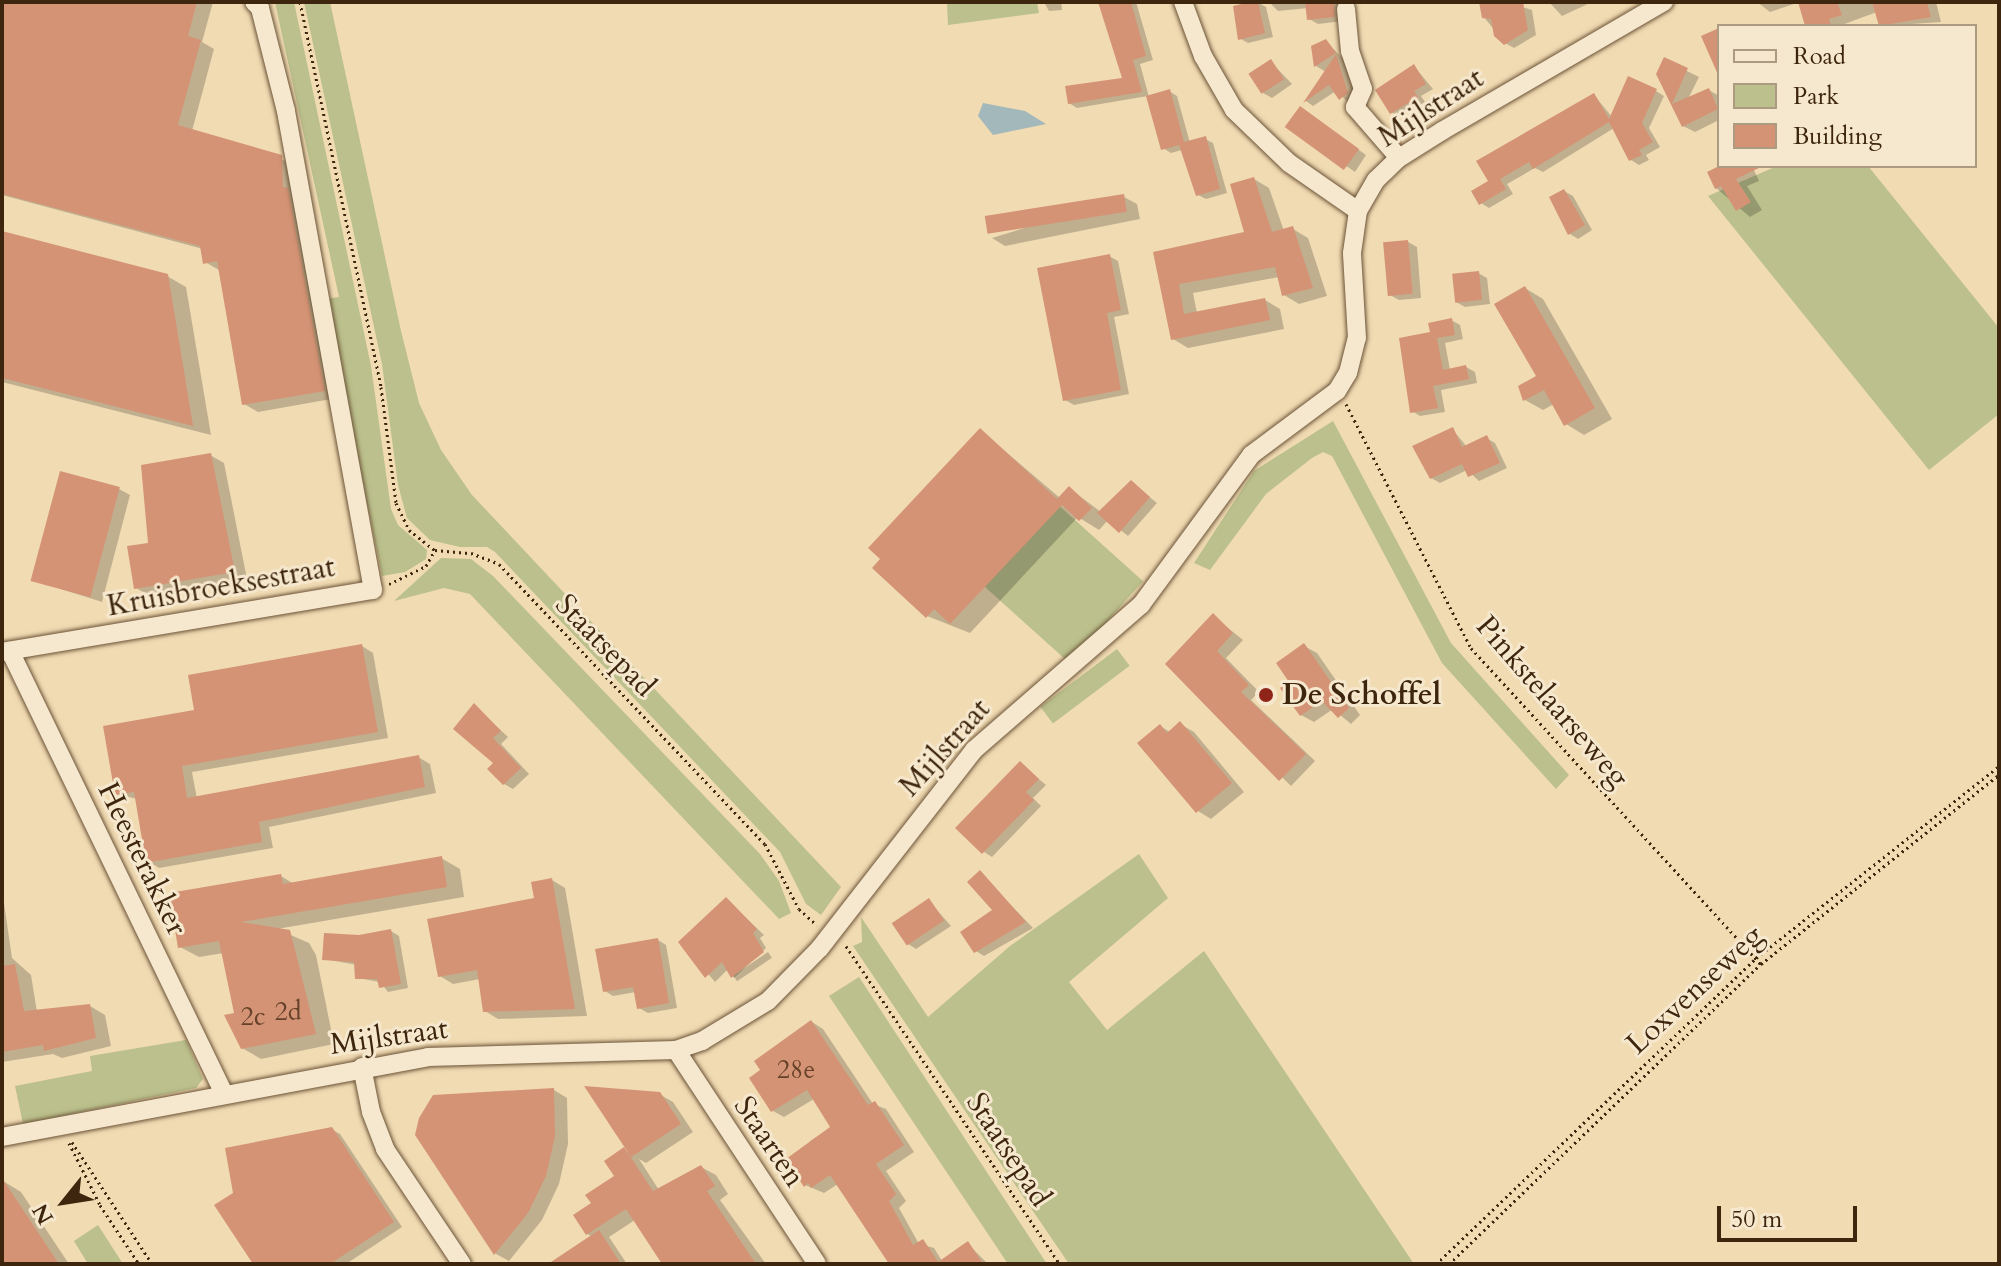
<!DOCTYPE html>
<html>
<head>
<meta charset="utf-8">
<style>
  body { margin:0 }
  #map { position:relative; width:2001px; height:1266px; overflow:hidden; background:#f1dbb3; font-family:Cardo,serif }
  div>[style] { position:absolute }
  .green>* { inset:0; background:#bbc08c; transform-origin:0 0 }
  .water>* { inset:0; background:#a2b8ba }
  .shadow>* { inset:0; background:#0003; transform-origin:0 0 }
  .building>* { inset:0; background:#d49375; transform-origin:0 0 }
  .path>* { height:3px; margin-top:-1.5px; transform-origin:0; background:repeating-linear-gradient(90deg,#3e260e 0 2px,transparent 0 6px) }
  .roads { filter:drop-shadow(0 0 2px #6b5337) drop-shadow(0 0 2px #6b5337) }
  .minor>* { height:18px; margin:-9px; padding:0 9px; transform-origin:9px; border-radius:9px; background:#f6e8ce }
  .dots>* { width:22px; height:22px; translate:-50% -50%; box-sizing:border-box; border:4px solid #f6e8ce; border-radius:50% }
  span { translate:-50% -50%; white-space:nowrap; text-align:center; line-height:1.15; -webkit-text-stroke:6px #f6e8ce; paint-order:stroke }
  .number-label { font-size:26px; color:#644128 }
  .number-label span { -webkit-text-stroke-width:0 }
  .street-label { font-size:30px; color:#3e260e }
  .poi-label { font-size:30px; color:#3e260e; font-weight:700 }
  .left { translate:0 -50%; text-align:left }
  .frame { position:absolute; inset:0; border:4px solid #3e260e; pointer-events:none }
  .legend { position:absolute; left:1717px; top:24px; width:260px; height:144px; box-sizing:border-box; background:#f6e8ce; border:2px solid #ac9a81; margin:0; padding:10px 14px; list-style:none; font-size:24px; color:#3e260e }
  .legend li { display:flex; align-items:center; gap:16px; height:40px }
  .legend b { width:40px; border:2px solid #ac9a81 }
  .north { position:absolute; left:24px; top:1162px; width:80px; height:80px; -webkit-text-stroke:6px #f6e8ce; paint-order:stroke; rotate:240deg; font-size:22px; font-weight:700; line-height:32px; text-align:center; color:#3e260e }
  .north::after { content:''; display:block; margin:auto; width:28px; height:36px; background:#3e260e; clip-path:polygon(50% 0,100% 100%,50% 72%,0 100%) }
  .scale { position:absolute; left:1717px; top:1206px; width:140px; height:36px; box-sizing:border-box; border:4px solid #3e260e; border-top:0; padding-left:10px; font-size:24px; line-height:28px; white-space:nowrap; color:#3e260e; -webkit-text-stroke:6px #f6e8ce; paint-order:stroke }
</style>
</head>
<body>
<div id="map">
  <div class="green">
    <div style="clip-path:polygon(275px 2px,294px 2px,371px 366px,391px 509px,398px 525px,427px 550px,426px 559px,405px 572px,382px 576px,325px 299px,339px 297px)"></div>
    <div style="clip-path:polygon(304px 2px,330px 2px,401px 331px,419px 403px,441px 450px,472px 495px,841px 887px,821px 915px,806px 904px,780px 852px,495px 552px,487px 547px,460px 547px,430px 540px,407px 518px,398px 485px,382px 364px)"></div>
    <div style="clip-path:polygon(947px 2px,1037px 2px,1039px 13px,948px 25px)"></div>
    <div style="clip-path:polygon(1777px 166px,1868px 166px,1999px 328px,1999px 414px,1929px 470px,1708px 196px)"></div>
    <div style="clip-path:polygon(1333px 421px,1451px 643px,1569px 775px,1556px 789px,1442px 663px,1332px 456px,1323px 452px,1312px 458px,1266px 494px,1210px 570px,1194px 563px,1254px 471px)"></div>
    <div style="left:1045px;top:493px;width:132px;height:110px;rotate:42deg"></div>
    <div style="clip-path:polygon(441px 558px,471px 559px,493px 576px,760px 854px,779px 881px,791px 913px,779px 919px,470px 594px,444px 588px,394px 601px)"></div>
    <div style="left:1117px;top:649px;width:21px;height:96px;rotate:53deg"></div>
    <div style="clip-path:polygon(1139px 854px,1168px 898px,1069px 982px,1107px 1030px,1204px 951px,1414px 1264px,1069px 1264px,853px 946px,862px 942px,861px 917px,928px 1017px,1010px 946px)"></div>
    <div style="clip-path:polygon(859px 977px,1047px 1264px,1008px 1264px,829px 996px)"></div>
    <div style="clip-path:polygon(186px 1040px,203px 1079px,196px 1088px,23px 1124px,15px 1086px,92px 1071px,90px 1056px)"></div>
    <div style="clip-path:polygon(98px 1225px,123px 1264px,88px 1264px,74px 1241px)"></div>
  </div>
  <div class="water">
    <div style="clip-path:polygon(983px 103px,1025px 111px,1046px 124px,993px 135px,978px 116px)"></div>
  </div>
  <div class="shadow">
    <div style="clip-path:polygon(2px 2px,213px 2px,202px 42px,214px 49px,192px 131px,295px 164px,337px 398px,258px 412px,244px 404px,219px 270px,205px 262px,203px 249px,2px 195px)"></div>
    <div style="clip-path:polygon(1044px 2px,1061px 2px,1062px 10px,1049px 11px)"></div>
    <div style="clip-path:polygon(1100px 2px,1136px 2px,1153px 60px,1140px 64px,1149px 97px,1169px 91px,1177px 96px,1190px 143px,1205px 139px,1213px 143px,1227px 193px,1206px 199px,1198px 195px,1182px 150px,1171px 153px,1163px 148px,1148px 96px,1077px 108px,1069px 103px,1125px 79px)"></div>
    <div style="clip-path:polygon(1257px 2px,1266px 7px,1273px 37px,1248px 43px,1239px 38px)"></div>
    <div style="clip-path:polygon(1269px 2px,1341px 2px,1343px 21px,1318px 24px,1309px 19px,1308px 8px,1278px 11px)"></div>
    <div style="clip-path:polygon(1481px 2px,1506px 2px,1532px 10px,1536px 35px,1514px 48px,1505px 43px,1483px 16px)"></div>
    <div style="clip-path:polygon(1549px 2px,1592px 2px,1562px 16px)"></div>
    <div style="clip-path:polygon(1757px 2px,1936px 2px,1941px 22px,1881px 26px,1877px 12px,1839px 26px,1807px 26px,1800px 2px,1770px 12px)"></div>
    <div style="clip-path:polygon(1326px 41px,1345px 61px,1356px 98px,1349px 103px,1336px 91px,1313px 106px,1306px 101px,1326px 72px,1316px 66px,1313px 47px)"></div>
    <div style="clip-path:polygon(1665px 60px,1699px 77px,1688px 99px,1709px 90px,1719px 96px,1719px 120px,1695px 132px,1683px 126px,1658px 74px)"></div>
    <div style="clip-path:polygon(1271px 62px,1292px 84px,1272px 98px,1263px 93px)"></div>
    <div style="clip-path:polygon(1414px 66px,1433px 89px,1421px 96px,1425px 102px,1400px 117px,1391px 112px)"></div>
    <div style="clip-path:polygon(1656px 91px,1664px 96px,1649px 128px,1660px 147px,1646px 155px,1649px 160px,1639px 165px,1631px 160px,1614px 128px,1543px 172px,1535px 168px,1507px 184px,1513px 194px,1489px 208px,1481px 203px,1491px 181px,1594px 95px,1612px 117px)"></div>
    <div style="clip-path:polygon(1309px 114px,1366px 155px,1355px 172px,1288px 126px)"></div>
    <div style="clip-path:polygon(1723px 166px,1752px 166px,1759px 181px,1747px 186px,1762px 210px,1750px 217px,1716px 188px)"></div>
    <div style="clip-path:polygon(1254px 179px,1269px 188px,1284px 231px,1293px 229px,1308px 238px,1327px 296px,1299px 304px,1284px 295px,1279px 277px,1193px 293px,1197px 313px,1265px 300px,1280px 309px,1284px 329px,1188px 348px,1173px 339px,1155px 253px,1246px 234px)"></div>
    <div style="clip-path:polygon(1564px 191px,1573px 196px,1592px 230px,1578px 239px,1570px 234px)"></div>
    <div style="clip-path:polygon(1124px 197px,1137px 204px,1140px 219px,1005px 246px,992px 238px)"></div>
    <div style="clip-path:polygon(2px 233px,167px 276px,186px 287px,211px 435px,2px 382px)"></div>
    <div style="clip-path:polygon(1408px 242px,1417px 247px,1421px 298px,1399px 300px,1390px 295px)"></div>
    <div style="clip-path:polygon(1109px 256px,1118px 261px,1129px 314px,1114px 317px,1129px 394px,1074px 405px,1065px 400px)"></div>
    <div style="clip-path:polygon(1478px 273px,1487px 278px,1490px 304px,1465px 307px,1456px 302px)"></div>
    <div style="clip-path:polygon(1525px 288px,1543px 299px,1612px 419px,1584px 435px,1566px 424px,1554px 404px,1543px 410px,1525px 400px,1521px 387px,1538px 377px)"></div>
    <div style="clip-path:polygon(1451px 320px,1460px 325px,1463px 339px,1445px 343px,1450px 370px,1466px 367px,1475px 372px,1477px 383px,1441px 390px,1445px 412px,1420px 416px,1412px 411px,1432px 333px)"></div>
    <div style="clip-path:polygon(980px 430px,1060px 498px,1069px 488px,1101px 512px,1131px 482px,1157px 503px,1128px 536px,1108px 520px,1099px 530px,1078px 517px,970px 633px,927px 616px)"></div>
    <div style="clip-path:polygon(1453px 430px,1467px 447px,1486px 438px,1495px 443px,1507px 468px,1479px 481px,1467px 470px,1440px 483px,1431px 478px)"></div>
    <div style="clip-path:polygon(210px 455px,224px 463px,247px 579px,150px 596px,136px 588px,151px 544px)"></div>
    <div style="clip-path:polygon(119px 489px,130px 495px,102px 602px,33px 580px)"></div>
    <div style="clip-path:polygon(1213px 616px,1243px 640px,1226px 658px,1259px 692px,1251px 700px,1315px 761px,1291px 786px,1167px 664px)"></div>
    <div style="clip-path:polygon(362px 646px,373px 653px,388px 738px,192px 772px,197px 799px,418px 757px,430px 764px,436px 793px,269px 827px,273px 848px,159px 868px,148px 861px,137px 799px,117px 794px,196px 711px)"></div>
    <div style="clip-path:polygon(1304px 646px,1317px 653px,1360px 715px,1351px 724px,1333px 709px,1314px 722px,1301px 715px,1292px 682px)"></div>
    <div style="clip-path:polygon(475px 706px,508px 737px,501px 744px,529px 774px,513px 789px,504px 784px)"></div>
    <div style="clip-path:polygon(1180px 724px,1194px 732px,1244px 792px,1211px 819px,1198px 811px,1160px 726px,1170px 732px)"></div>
    <div style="clip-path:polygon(1020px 763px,1046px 785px,1033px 798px,1041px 806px,992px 857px,984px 852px)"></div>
    <div style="clip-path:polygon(441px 858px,460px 869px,464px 897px,277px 929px,309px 943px,316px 955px,334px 1044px,261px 1059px,242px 1048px,224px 953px,199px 957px,180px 947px,281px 876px,294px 884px)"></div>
    <div style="clip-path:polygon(980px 873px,1033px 928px,984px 956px,976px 951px,995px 911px)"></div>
    <div style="clip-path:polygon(552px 880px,565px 888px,587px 1016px,498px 1019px,485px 1011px,480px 979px,453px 984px,440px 976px,536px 899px)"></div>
    <div style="clip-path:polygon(2px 889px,12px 958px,31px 975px,37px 1012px,90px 1006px,105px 1015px,111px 1046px,62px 1058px,53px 1054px,2px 1062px)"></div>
    <div style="clip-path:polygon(726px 899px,764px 935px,760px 938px,766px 948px,734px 978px,728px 969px,715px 982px,681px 942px)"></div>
    <div style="clip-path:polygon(929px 901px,951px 926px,916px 949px,908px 944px)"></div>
    <div style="clip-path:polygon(391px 931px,399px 936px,408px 988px,388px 992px,380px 982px,357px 978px,357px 965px,324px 959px,359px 937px)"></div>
    <div style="clip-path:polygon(658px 940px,666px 945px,677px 1008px,648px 1013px,639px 1008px,636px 992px,613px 996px,605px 991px)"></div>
    <div style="left:768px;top:952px;width:7px;height:42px;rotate:56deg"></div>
    <div style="clip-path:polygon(812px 1022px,823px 1029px,873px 1104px,886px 1109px,914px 1152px,886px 1171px,906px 1201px,899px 1208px,919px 1244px,934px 1248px,942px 1261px,968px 1244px,988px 1264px,892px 1264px,838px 1184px,824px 1193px,805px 1185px,810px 1141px,833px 1127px,814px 1099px,784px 1117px,773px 1111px)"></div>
    <div style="clip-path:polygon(554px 1090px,567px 1098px,568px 1144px,559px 1184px,542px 1220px,509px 1261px,496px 1254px,417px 1135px)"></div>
    <div style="clip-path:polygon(659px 1094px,673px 1102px,693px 1132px,646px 1163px,639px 1159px,659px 1190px,701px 1167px,716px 1175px,728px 1194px,720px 1200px,766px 1264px,664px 1264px,635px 1220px,609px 1237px,627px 1264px,551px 1264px,593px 1237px,587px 1234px,594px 1204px,617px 1176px,624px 1150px,632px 1154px)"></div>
    <div style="clip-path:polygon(331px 1129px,340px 1134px,402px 1227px,346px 1264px,256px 1264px)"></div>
    <div style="clip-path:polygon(3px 1181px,21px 1192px,69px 1264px,2px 1264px)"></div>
  </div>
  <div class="building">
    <div style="clip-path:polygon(2px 2px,197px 2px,188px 36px,201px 40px,178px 125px,282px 155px,283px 187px,288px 188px,325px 391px,242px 405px,217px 261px,203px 264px,200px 246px,2px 194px)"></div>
    <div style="clip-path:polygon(1098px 2px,1131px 2px,1146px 56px,1133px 60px,1142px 92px,1068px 104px,1065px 86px,1122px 78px)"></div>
    <div style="clip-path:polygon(1250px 2px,1258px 2px,1265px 33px,1238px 40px,1233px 6px)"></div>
    <div style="clip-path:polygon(1305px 2px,1334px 2px,1335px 17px,1307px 20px)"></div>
    <div style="clip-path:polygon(1479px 2px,1523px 2px,1528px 30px,1504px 45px,1494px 36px,1491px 19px,1482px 18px)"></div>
    <div style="clip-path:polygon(1798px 2px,1837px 2px,1842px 15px,1829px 19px,1831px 26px,1805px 26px)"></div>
    <div style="clip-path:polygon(1872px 2px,1927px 2px,1931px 17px,1879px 26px)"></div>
    <div style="clip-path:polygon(1719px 28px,1719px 77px,1701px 36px)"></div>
    <div style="clip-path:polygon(1326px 39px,1336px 53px,1314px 67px,1311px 46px)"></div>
    <div style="clip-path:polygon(1336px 54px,1348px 93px,1339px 100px,1329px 85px,1303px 103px)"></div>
    <div style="clip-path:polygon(1664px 57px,1688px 68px,1672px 104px,1709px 88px,1718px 109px,1682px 127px,1656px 74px)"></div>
    <div style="left:1271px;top:59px;width:24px;height:27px;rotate:57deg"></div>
    <div style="clip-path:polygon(1414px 64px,1426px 84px,1414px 91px,1418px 97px,1390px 114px,1375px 90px)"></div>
    <div style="clip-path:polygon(1628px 76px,1657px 89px,1642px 123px,1653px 142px,1639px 150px,1642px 155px,1629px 161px,1609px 122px,1533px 169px,1529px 162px,1500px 179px,1506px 189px,1479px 205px,1471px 191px,1488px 181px,1476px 161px,1594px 93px,1609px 119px)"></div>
    <div style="clip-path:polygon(1170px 89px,1184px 142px,1206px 136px,1220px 189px,1196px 196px,1179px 145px,1161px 150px,1146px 96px)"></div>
    <div style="left:1300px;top:106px;width:73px;height:26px;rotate:36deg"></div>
    <div style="clip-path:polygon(1719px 166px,1763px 166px,1736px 179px,1751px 202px,1736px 211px,1721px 186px,1715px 189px,1707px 172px)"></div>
    <div style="clip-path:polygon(1254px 177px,1272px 232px,1293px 226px,1313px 288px,1282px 296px,1275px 267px,1179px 284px,1184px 314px,1265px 298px,1270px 320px,1171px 340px,1153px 252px,1244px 232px,1230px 184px)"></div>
    <div style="clip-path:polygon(1564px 189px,1585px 225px,1568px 235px,1549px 197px)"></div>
    <div style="left:1124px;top:194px;width:18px;height:141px;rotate:81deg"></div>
    <div style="clip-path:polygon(2px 231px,168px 274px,193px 426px,2px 378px)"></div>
    <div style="left:1408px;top:240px;width:54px;height:25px;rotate:85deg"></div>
    <div style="clip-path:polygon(1110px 254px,1121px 310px,1107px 313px,1121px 390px,1063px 401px,1037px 268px)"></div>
    <div style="left:1479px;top:271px;width:29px;height:27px;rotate:84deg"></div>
    <div style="clip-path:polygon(1525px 286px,1595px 408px,1564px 426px,1544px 390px,1523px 401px,1518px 386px,1536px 376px,1494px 304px)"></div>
    <div style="clip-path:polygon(1452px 318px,1455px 335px,1437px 338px,1443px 370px,1466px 365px,1469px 379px,1433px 386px,1438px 408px,1410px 413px,1399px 338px,1430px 332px,1428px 323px)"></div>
    <div style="clip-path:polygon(1453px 427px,1462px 447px,1487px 435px,1500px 463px,1468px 477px,1462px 464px,1430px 479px,1412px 446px)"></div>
    <div style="clip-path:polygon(980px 428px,1057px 499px,1069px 486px,1092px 508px,1079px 521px,1062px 505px,950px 624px,934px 609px,926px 618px,872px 568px,880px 559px,868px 548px)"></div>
    <div style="clip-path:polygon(211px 453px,235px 572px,134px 589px,127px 546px,148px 543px,141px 465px)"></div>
    <div style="left:60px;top:471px;width:62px;height:114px;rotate:15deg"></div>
    <div style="clip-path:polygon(1131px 480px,1150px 497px,1119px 533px,1097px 513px)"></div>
    <div style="clip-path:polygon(1213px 613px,1233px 633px,1217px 651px,1249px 685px,1241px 692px,1306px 754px,1279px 781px,1165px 664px)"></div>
    <div style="clip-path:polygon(1304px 643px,1349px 708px,1338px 718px,1322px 701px,1300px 716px,1280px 688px,1289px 682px,1276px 663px)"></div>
    <div style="clip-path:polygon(362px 644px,378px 732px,182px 766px,187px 798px,419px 755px,425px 787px,259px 822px,262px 842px,146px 863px,134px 792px,115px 795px,103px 726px,194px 710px,188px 675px)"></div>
    <div style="clip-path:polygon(474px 703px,501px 731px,493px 738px,521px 768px,503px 785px,487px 769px,493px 763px,453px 729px)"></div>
    <div style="clip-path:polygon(1180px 721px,1232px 783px,1196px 813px,1137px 743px,1160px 724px,1167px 733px)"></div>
    <div style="clip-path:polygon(1020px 761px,1039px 779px,1026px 792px,1034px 800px,982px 854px,955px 828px)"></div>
    <div style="clip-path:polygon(442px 856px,447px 887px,241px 922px,290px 930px,316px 1034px,241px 1049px,224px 1015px,234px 1013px,219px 941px,178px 948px,169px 893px,281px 874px,283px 884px)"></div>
    <div style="clip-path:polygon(980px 870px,1026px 922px,974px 953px,960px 932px,992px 910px,967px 882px)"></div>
    <div style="clip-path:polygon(552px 878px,575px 1009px,483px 1012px,477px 970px,438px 977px,427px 919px,534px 898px,531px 882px)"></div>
    <div style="clip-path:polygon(726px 897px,757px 929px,753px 933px,764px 952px,731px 978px,722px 962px,705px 978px,678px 942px)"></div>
    <div style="left:929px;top:898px;width:27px;height:45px;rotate:56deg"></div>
    <div style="clip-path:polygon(391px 929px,401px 984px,379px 988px,377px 979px,355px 979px,354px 962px,322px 960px,324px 933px,359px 935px)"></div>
    <div style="clip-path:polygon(658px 938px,669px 1003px,637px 1009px,633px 987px,603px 992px,595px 949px)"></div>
    <div style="clip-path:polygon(15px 964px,24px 1011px,90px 1004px,96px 1038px,44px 1051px,43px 1045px,2px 1052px,2px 966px)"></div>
    <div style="clip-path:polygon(811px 1020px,868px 1105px,875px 1101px,904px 1145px,876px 1164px,896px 1194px,889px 1201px,913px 1245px,923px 1239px,938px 1262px,968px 1241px,983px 1264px,889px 1264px,830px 1175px,811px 1188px,808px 1183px,804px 1187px,786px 1159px,830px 1127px,807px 1090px,771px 1112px,749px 1078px,760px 1070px,754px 1061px)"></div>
    <div style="clip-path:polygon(584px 1086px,660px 1092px,681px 1124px,631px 1157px)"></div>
    <div style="clip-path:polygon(554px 1088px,555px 1136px,546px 1176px,528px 1213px,494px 1255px,415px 1135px,419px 1118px,433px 1095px)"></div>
    <div style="clip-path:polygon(332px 1127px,394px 1222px,330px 1264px,253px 1264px,214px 1205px,233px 1193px,225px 1148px)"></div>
    <div style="clip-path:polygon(624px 1147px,653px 1191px,701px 1165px,715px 1186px,707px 1191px,756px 1264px,662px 1264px,626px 1209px,586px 1235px,573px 1215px,591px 1203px,585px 1195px,614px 1176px,604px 1161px)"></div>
    <div style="clip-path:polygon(2px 1178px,59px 1264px,2px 1264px)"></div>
    <div style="clip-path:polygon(599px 1230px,621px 1264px,548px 1264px)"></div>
  </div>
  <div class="path">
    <div style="left:300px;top:2px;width:393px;rotate:78.1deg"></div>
    <div style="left:381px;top:387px;width:117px;rotate:82.6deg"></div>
    <div style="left:396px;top:503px;width:30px;rotate:64deg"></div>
    <div style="left:409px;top:530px;width:33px;rotate:38deg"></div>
    <div style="left:435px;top:550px;width:36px;rotate:5deg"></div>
    <div style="left:471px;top:553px;width:30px;rotate:21deg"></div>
    <div style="left:499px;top:564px;width:386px;rotate:46.5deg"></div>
    <div style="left:765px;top:844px;width:73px;rotate:62.4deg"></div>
    <div style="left:799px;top:909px;width:24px;rotate:42deg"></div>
    <div style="left:1346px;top:404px;width:274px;rotate:62.9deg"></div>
    <div style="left:1471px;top:648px;width:429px;rotate:47.5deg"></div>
    <div style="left:389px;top:584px;width:41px;rotate:-25.9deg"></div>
    <div style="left:426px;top:566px;width:18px;rotate:-61deg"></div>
    <div style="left:846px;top:946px;width:383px;rotate:56.1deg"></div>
    <div style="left:72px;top:1142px;width:146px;rotate:56.7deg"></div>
    <div style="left:69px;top:1143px;width:69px;rotate:63.4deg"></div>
    <div style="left:100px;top:1205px;width:71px;rotate:56.5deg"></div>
    <div style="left:1436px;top:1264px;width:443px;rotate:-43.7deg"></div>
    <div style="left:1756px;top:958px;width:310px;rotate:-38.3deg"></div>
    <div style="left:1449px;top:1264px;width:433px;rotate:-43.9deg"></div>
    <div style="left:1761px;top:964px;width:304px;rotate:-38.5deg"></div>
  </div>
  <div class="roads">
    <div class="minor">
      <div style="left:1183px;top:2px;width:58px;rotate:69.7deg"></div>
      <div style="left:1203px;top:56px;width:62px;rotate:60.1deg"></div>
      <div style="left:1234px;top:110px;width:76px;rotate:43.9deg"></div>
      <div style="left:1289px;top:163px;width:84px;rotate:34.8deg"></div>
      <div style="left:1346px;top:9px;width:42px;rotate:84.6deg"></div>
      <div style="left:1350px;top:51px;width:40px;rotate:71.1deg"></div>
      <div style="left:1363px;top:89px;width:20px;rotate:114deg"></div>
      <div style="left:1355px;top:107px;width:67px;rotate:49.2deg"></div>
      <div style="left:10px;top:651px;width:490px;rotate:64.2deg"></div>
      <div style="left:2px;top:652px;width:376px;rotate:-9.5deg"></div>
      <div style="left:373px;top:590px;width:487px;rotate:-100.3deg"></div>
      <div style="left:286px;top:111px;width:106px;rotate:-104.2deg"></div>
      <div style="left:260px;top:8px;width:8px;rotate:-135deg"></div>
      <div style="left:676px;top:1050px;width:256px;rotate:56.6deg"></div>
      <div style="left:362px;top:1067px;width:46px;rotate:78.7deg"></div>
      <div style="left:371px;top:1112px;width:40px;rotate:69deg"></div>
      <div style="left:385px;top:1149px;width:138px;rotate:56.2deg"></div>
      <div style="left:2px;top:1137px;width:433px;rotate:-10.6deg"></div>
      <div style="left:428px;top:1057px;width:248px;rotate:-1.6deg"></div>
      <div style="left:676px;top:1050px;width:28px;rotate:-19deg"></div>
      <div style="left:702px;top:1041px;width:77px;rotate:-31.2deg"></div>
      <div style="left:768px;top:1001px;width:74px;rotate:-45.5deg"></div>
      <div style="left:820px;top:948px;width:251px;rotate:-52.1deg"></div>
      <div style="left:974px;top:750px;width:221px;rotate:-41deg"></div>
      <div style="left:1141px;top:605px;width:186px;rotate:-53.7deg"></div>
      <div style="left:1251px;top:455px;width:107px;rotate:-36.7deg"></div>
      <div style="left:1337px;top:391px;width:21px;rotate:-59deg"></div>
      <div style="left:1348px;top:373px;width:36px;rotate:-76deg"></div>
      <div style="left:1357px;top:338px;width:85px;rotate:-93.4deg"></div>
      <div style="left:1352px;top:253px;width:42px;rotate:-81.9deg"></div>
      <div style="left:1358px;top:211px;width:36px;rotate:-60deg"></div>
      <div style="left:1376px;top:180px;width:32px;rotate:-44deg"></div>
      <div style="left:1399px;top:158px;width:51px;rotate:-32.1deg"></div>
      <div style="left:1442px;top:131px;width:257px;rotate:-30.2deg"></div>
    </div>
  </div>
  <div class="dots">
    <div style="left:1266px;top:695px;background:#8f2418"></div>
  </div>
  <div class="number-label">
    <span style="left:288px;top:1012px">2d</span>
    <span style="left:253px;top:1017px">2c</span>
    <span style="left:796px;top:1070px">28e</span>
  </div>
  <div class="street-label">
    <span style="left:1431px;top:108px;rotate:-33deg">Mijlstraat</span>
    <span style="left:221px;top:587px;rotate:-10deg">Kruisbroeksestraat</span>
    <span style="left:605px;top:646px;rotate:46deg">Staatsepad</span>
    <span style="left:1552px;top:702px;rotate:49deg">Pinkstelaarseweg</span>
    <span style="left:945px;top:748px;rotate:-48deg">Mijlstraat</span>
    <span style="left:142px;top:859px;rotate:64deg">Heesterakker</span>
    <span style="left:1695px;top:990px;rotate:-43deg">Loxvenseweg</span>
    <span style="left:389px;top:1037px;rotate:-8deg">Mijlstraat</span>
    <span style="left:769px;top:1142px;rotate:56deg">Staarten</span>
    <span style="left:1008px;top:1150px;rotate:57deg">Staatsepad</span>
  </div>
  <div class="poi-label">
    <span class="left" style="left:1282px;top:695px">De Schoffel</span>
  </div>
  <div class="frame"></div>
  <ul class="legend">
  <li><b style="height:10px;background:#f6e8ce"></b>Road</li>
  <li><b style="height:22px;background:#bbc08c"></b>Park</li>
  <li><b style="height:22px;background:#d49375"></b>Building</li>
  </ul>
  <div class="north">N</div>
  <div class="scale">50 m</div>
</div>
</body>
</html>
